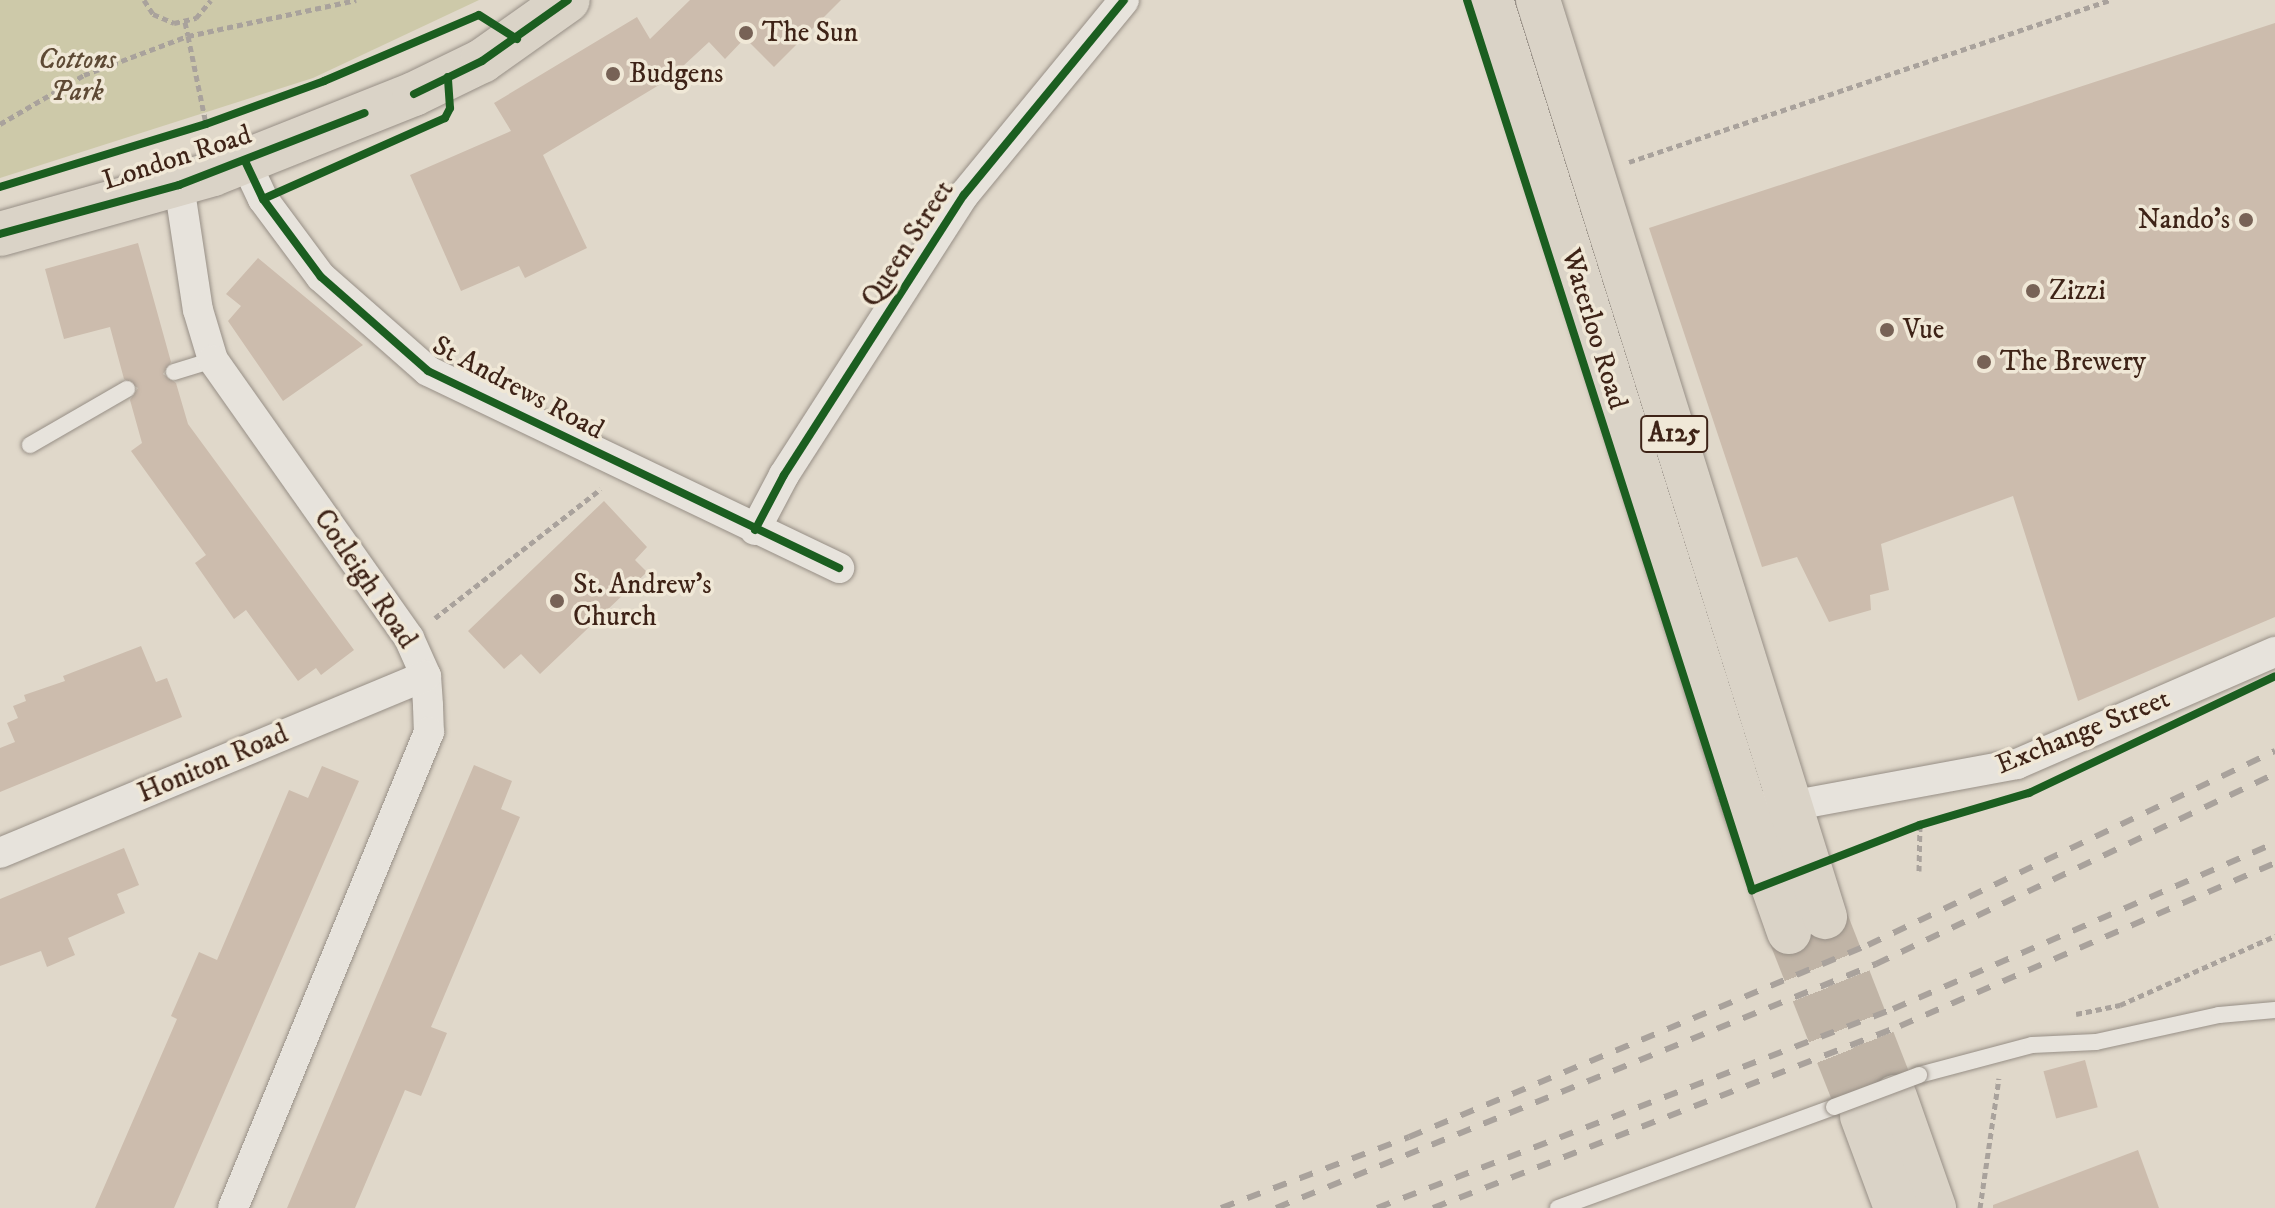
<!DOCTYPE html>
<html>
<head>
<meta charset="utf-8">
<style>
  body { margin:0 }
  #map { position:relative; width:2275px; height:1208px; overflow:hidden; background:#e0d8ca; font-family:"IM FELL DW Pica",serif }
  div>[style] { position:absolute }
  .green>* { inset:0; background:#cdc9a9 }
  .building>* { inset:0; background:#ccbcad; transform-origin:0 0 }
  .primary-tunnel>* { height:44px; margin-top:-22px; transform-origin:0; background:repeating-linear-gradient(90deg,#c0b4a6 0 44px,transparent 0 66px) }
  .path>* { height:5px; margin-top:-2.5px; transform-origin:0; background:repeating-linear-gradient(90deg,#a9a29c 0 6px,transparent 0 10px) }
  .roads { filter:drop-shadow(0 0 2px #978f86) drop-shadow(0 0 2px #978f86) }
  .service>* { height:16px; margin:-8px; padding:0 8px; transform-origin:8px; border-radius:8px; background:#e7e3dc }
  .minor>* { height:30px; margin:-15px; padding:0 15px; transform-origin:15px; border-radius:15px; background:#e7e3dc }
  .primary>* { height:44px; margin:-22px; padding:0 22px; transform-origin:22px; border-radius:22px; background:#dad3c7 }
  .rail>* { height:6px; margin-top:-3px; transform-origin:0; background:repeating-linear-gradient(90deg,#a9a29c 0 14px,transparent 0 28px) }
  .bridges { filter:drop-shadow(0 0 2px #978f86) drop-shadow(0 0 2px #978f86) }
  .service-bridge>* { height:16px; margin:-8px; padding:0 8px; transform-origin:8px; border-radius:8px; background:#e7e3dc }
  .cycleway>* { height:8px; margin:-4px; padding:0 4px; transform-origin:4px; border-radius:4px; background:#1b5e20 }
  .dots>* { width:22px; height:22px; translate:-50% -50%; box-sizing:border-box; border:4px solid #f0e8d7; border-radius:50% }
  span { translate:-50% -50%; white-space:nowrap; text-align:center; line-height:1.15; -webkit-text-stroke:7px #f0e8d7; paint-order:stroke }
  .shield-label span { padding:2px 6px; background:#f0e8d7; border:2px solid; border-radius:6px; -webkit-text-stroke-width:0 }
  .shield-label { font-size:26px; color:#3e2317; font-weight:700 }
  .poi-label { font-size:28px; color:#3e2317 }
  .left { translate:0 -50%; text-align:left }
  .right { translate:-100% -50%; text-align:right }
  .park-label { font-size:28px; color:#5e4a35; font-style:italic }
  .street-label { font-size:28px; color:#3e2317 }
</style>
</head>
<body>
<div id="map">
  <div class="green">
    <div style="clip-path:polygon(0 0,479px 0,313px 78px,0 178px)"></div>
  </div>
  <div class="building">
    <div style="clip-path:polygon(690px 0,841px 0,774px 67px,745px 38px,725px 59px,709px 42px,669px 79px,543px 155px,587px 248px,525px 278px,519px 266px,461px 291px,410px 175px,511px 131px,494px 103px,637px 17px,650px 39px)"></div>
    <div style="clip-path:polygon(2275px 23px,2275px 617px,2078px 701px,2013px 496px,1881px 544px,1889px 590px,1870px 595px,1871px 610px,1829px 622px,1797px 557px,1762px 567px,1649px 228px)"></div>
    <div style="clip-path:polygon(138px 243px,171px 362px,163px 374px,176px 383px,188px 424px,354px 650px,321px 675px,316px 668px,298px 681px,246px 610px,234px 619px,195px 563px,206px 555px,131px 451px,142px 443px,130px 400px,138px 388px,124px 379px,110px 327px,64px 339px,45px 269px)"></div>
    <div style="clip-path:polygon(258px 258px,363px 345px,283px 401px,228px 321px,241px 306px,226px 294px)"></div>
    <div style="clip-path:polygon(604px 501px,647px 547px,635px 560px,647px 572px,540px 674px,521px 654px,504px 669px,468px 631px)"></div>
    <div style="clip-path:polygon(141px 646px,156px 682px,167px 678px,182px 717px,0 792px,0 748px,15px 742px,7px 723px,18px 718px,13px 706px,26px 701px,24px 695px,65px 681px,63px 676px)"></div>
    <div style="clip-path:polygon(474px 765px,512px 781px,501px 809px,520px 817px,431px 1027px,447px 1033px,421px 1096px,405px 1090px,355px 1208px,287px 1208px)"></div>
    <div style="clip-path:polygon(322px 766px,359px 781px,174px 1208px,95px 1208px,177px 1019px,171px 1016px,199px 952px,217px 960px,289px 790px,308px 798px)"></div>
    <div style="clip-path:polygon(124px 848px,139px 885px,117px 894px,125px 913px,68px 938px,75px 955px,47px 967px,41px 951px,0 966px,0 899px)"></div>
    <div style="left:2085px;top:1060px;width:49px;height:43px;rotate:75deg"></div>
    <div style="clip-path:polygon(2138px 1150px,2159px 1208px,1993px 1208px,1993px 1205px)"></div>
  </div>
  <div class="primary-tunnel">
    <div style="left:1825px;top:917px;width:193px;rotate:68.7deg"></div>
    <div style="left:1789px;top:932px;width:198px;rotate:68.4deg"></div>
  </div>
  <div class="path">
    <div style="left:144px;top:0;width:17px;rotate:57deg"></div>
    <div style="left:153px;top:14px;width:23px;rotate:23deg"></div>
    <div style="left:174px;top:23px;width:23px;rotate:-13deg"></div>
    <div style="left:196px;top:18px;width:23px;rotate:-50deg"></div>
    <div style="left:185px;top:22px;width:14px;rotate:78deg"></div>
    <div style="left:188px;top:36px;width:172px;rotate:-12.1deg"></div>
    <div style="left:0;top:124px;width:97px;rotate:-30.3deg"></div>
    <div style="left:84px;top:75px;width:111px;rotate:-20.6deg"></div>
    <div style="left:188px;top:36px;width:90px;rotate:78.4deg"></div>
    <div style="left:1629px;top:162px;width:508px;rotate:-18.61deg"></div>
    <div style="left:435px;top:618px;width:210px;rotate:-37.9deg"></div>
    <div style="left:1919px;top:871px;width:46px;rotate:-88.8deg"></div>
    <div style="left:2076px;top:1014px;width:45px;rotate:-11.6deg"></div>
    <div style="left:2120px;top:1005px;width:170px;rotate:-24deg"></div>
    <div style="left:1980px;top:1208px;width:131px;rotate:-81.7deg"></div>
  </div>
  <div class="roads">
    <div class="service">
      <div style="left:174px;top:372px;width:41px;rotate:-17.1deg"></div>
      <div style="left:30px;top:445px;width:112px;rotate:-30deg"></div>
      <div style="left:1919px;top:1075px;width:117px;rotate:-14.9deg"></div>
      <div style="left:2032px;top:1045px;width:64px;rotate:-2.7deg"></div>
      <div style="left:2096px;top:1042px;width:126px;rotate:-12.4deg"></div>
      <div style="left:2219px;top:1015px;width:56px;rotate:-5.1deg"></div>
      <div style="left:1558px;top:1208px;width:294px;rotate:-20.1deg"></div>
    </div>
    <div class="minor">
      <div style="left:245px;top:161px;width:42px;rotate:64.7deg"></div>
      <div style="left:263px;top:199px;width:97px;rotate:53.4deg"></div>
      <div style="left:321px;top:277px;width:142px;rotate:41.3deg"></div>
      <div style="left:428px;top:371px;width:456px;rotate:25.6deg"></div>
      <div style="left:179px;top:185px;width:126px;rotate:81.4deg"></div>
      <div style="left:198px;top:310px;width:52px;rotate:73.3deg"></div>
      <div style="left:213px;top:360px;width:340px;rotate:54.8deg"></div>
      <div style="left:409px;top:638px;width:42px;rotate:65.9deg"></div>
      <div style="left:426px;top:676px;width:30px;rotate:86deg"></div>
      <div style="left:428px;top:706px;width:26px;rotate:88deg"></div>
      <div style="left:429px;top:732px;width:515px;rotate:112.38deg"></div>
      <div style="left:755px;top:530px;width:62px;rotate:-62.2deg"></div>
      <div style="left:784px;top:475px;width:333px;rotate:-57.3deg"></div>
      <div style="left:964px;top:195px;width:252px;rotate:-50.6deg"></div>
      <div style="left:1772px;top:804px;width:18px;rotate:6deg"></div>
      <div style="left:1790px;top:806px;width:231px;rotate:-10.5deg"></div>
      <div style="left:2017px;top:764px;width:281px;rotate:-23.5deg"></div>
      <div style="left:0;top:853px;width:461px;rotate:-22.6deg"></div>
    </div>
    <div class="primary">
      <div style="left:1491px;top:0;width:841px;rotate:72.56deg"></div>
      <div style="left:1743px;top:802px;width:138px;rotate:70.5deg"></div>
      <div style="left:1538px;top:0;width:961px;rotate:72.62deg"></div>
      <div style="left:0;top:234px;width:221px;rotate:-15.7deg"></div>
      <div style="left:213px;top:174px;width:216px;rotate:-21.7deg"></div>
      <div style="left:414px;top:94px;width:76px;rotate:-25.9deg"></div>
      <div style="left:482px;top:61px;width:105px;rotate:-35.3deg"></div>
      <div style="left:1895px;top:1097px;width:118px;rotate:70.6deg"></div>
      <div style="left:1862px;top:1116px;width:98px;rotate:69.7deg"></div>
    </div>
  </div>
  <div class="rail">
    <div style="left:1221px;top:1208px;width:201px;rotate:-20.7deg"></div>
    <div style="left:1409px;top:1137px;width:498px;rotate:-22.7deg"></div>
    <div style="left:1868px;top:945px;width:451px;rotate:-25.5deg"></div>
    <div style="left:1276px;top:1208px;width:648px;rotate:-22.13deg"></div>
    <div style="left:1876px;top:964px;width:442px;rotate:-25.5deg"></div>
    <div style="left:1377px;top:1208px;width:553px;rotate:-21.09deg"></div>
    <div style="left:1893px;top:1009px;width:417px;rotate:-23.5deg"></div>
    <div style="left:1433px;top:1208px;width:501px;rotate:-21.29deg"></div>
    <div style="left:1900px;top:1026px;width:409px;rotate:-23.5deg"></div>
  </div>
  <div class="bridges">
    <div class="service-bridge">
      <div style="left:1834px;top:1107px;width:91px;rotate:-20.6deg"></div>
    </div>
  </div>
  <div class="cycleway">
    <div style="left:1467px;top:0;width:935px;rotate:72.24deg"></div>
    <div style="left:1752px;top:890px;width:180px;rotate:-21.2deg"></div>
    <div style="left:1920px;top:825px;width:114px;rotate:-16.4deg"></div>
    <div style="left:2029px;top:793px;width:272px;rotate:-25.4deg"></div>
    <div style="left:414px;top:94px;width:76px;rotate:-25.9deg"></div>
    <div style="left:482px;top:61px;width:105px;rotate:-35.3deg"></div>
    <div style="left:245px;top:161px;width:42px;rotate:64.7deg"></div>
    <div style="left:263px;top:199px;width:97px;rotate:53.4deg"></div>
    <div style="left:321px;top:277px;width:142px;rotate:41.3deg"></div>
    <div style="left:428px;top:371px;width:456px;rotate:25.6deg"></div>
    <div style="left:0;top:187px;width:215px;rotate:-17deg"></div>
    <div style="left:206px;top:124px;width:126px;rotate:-20deg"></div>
    <div style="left:324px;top:81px;width:168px;rotate:-23.1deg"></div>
    <div style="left:479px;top:15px;width:45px;rotate:32.3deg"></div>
    <div style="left:263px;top:199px;width:199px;rotate:-24deg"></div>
    <div style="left:445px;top:118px;width:11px;rotate:-63deg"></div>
    <div style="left:450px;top:108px;width:31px;rotate:-94deg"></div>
    <div style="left:0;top:234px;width:186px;rotate:-15.3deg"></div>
    <div style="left:179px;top:185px;width:199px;rotate:-21.2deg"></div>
    <div style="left:755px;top:530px;width:62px;rotate:-62.2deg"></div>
    <div style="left:784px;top:475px;width:333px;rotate:-57.3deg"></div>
    <div style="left:964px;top:195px;width:252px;rotate:-50.6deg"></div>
  </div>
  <div class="dots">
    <div style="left:746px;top:33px;background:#776256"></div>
    <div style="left:613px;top:74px;background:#776256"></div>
    <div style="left:2246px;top:220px;background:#776256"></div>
    <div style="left:2033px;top:291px;background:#776256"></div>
    <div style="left:1887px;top:330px;background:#776256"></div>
    <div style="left:1984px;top:362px;background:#776256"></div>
    <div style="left:557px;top:601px;background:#776256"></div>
  </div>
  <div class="shield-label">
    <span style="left:1674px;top:434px">A125</span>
  </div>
  <div class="poi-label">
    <span class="left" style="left:762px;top:33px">The Sun</span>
    <span class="left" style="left:629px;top:74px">Budgens</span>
    <span class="right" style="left:2230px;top:220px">Nando's</span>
    <span class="left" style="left:2049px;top:291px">Zizzi</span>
    <span class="left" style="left:1903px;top:330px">Vue</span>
    <span class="left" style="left:2000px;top:362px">The Brewery</span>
    <span class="left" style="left:573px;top:601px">St. Andrew's<br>Church</span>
  </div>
  <div class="park-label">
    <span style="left:77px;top:76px">Cottons<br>Park</span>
  </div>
  <div class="street-label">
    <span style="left:177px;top:158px;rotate:-18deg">London Road</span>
    <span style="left:908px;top:244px;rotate:-57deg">Queen Street</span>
    <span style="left:1594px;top:329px;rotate:73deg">Waterloo Road</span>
    <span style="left:518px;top:388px;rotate:28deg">St Andrews Road</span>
    <span style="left:365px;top:579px;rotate:56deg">Cotleigh Road</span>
    <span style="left:2083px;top:732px;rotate:-22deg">Exchange Street</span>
    <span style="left:213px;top:764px;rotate:-23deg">Honiton Road</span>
  </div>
</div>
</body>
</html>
